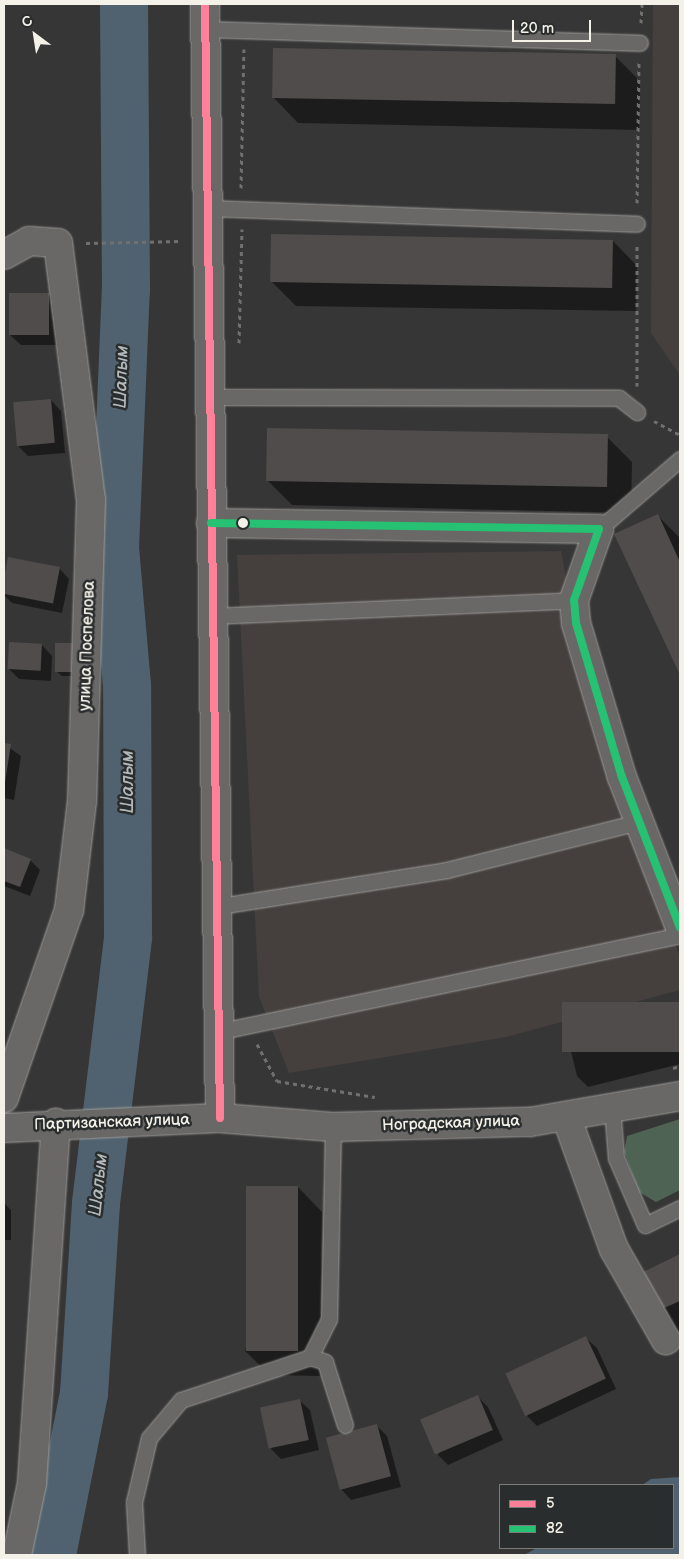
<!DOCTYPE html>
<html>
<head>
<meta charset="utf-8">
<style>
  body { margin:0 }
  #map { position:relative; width:684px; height:1559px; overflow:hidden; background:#373636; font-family:"Balsamiq Sans",sans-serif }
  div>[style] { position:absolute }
  .built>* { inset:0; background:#45403e }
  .green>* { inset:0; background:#4e6353 }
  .water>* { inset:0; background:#50626f }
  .shadow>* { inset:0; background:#0007 }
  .river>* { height:48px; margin:-24px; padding:0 24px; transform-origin:24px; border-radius:24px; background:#50626f }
  .building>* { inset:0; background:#504c4b; transform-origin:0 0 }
  .path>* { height:3px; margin-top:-1.5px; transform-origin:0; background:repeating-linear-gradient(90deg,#70706f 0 4px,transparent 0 8px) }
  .roads { filter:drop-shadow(0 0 1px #9d9c9a) drop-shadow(0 0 1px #9d9c9a) }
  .lane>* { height:15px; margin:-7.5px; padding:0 7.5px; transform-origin:7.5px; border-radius:7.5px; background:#696866 }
  .street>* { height:28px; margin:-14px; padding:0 14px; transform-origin:14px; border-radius:14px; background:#696866 }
  .secondary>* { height:28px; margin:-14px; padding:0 14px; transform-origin:14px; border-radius:14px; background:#696866 }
  .bus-1>* { height:8px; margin:-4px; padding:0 4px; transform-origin:4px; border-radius:4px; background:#ff8098 }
  .bus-2>* { height:8px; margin:-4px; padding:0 4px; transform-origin:4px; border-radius:4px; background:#26c172 }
  .dots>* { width:14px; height:14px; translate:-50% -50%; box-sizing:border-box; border:2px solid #2a2d2e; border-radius:50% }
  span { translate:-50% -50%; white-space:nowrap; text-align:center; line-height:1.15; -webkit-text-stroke:5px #2a2d2e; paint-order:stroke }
  .street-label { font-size:16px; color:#f4f1e8 }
  .water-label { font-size:18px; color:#b3b9ba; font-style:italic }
  .frame { position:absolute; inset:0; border:5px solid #f4f1e8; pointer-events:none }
  .legend { position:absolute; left:499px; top:1484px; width:175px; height:65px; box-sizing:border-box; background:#2a2d2e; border:1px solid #7b7b78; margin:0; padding:6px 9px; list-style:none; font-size:15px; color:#f4f1e8 }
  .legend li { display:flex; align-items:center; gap:10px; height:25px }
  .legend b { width:25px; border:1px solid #7b7b78 }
  .north { position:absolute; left:10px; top:10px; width:50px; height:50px; -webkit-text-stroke:4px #2a2d2e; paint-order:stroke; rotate:329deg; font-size:14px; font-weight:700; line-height:20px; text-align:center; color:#f4f1e8 }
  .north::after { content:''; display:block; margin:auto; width:18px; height:22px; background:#f4f1e8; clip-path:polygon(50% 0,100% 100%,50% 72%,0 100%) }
  .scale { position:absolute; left:512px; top:20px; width:79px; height:22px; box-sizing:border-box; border:2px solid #f4f1e8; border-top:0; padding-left:6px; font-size:15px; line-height:18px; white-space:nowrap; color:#f4f1e8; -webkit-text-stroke:4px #2a2d2e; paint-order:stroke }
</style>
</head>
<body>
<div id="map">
  <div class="built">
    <div style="clip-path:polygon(653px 4px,680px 4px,680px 375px,651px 333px)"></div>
    <div style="clip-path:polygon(561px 551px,590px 708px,680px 957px,680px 990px,506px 1037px,289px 1073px,259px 997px,237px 555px)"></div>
  </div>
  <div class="green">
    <div style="clip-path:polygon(680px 1119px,680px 1190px,656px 1202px,639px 1192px,624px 1152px,627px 1136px)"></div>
  </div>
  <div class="water">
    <div style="clip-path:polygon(680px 1477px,680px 1555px,524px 1555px,537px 1548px,673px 1548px,673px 1485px,642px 1485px,651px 1479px)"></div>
  </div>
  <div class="shadow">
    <div style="clip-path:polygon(615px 56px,640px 81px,639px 130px,298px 123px,274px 98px)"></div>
    <div style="clip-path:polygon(613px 241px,637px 266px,636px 311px,296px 306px,271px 281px)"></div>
    <div style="clip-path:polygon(49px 294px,59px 304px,59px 345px,21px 345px,10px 335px)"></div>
    <div style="clip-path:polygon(51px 400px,61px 411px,65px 453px,28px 456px,18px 446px)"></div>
    <div style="clip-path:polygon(607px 437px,632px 462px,631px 513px,292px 505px,267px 480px)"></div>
    <div style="clip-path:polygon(657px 515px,680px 538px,680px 672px,616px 535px)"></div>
    <div style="clip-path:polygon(9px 558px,59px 568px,69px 579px,62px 613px,12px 603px,4px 595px)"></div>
    <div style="clip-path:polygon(42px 645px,52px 656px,51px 681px,19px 679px,9px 669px)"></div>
    <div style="clip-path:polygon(56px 645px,80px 676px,62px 676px,56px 671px)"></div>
    <div style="clip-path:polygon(4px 744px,21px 756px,14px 800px,4px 798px)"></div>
    <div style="clip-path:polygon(4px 850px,30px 860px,40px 870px,30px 896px,4px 886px)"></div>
    <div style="clip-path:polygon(680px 1003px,680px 1064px,588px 1087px,577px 1076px,566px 1031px)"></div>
    <div style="clip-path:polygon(298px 1187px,322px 1212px,320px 1376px,270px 1375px,245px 1351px)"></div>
    <div style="clip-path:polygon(4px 1203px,11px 1210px,11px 1240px,4px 1240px)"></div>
    <div style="clip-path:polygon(680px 1256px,680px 1333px,658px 1311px,641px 1275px)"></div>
    <div style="clip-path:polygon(586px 1338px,597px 1348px,616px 1389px,537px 1426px,527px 1416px)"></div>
    <div style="clip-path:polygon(477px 1396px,488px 1407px,503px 1440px,448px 1465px,438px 1455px)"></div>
    <div style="clip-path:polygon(299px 1400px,310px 1410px,319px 1450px,281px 1459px,271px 1449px)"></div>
    <div style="clip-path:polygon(377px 1426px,387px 1436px,401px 1487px,351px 1500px,341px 1489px)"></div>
  </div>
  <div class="river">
    <div style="left:52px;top:1555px;width:164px;rotate:-78.8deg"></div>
    <div style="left:84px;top:1394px;width:191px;rotate:-86.4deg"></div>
    <div style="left:96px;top:1203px;width:268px;rotate:-83.1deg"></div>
    <div style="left:128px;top:937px;width:252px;rotate:-90.2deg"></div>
    <div style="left:127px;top:685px;width:138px;rotate:-95deg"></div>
    <div style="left:115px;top:548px;width:258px;rotate:-87.6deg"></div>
    <div style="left:126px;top:290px;width:286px;rotate:-90.4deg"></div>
  </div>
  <div class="building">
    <div style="left:273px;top:48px;width:343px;height:50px;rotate:1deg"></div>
    <div style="left:271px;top:234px;width:342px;height:48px;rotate:1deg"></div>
    <div style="left:9px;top:293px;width:40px;height:42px"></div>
    <div style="left:51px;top:399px;width:44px;height:38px;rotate:85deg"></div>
    <div style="left:267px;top:428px;width:341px;height:53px;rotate:1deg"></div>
    <div style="clip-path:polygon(658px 514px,680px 562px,680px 675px,614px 534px)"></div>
    <div style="left:8px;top:557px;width:53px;height:37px;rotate:11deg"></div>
    <div style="left:9px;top:642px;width:33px;height:27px;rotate:3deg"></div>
    <div style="left:55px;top:643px;width:20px;height:29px"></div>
    <div style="clip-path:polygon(4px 743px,11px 744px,5px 782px,4px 782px)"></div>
    <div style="clip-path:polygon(4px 848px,31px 859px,20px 887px,4px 881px)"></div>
    <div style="left:680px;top:1002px;width:50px;height:118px;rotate:90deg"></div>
    <div style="left:246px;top:1186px;width:52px;height:165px"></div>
    <div style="clip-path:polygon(680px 1254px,680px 1301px,657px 1311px,639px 1274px)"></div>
    <div style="left:586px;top:1336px;width:47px;height:89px;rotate:65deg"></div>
    <div style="left:478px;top:1395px;width:38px;height:63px;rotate:67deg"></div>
    <div style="left:300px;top:1399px;width:42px;height:41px;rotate:78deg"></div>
    <div style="left:377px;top:1424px;width:54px;height:53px;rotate:75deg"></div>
  </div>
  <div class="path">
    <div style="left:641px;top:23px;width:19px;rotate:-87deg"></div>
    <div style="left:241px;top:188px;width:139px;rotate:-88.8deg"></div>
    <div style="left:637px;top:203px;width:141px;rotate:-89.2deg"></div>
    <div style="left:86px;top:243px;width:96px;rotate:-1.2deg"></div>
    <div style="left:239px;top:343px;width:114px;rotate:-88.5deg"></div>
    <div style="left:637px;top:386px;width:142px;rotate:-90deg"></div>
    <div style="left:654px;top:421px;width:30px;rotate:28deg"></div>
    <div style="left:257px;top:1044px;width:42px;rotate:61.6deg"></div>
    <div style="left:277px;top:1081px;width:99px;rotate:9.3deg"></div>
    <div style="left:673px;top:1068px;width:7px;rotate:-16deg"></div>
  </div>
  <div class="roads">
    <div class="lane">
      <div style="left:204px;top:29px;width:436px;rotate:1.8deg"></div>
      <div style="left:208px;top:208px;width:429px;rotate:2.1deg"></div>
      <div style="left:211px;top:397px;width:408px;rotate:0.1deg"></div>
      <div style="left:619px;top:398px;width:23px;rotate:38deg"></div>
      <div style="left:599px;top:529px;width:107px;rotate:-40.8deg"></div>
      <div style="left:212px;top:616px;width:362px;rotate:-2.5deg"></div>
      <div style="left:214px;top:907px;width:236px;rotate:-9deg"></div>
      <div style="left:447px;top:870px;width:197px;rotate:-14.1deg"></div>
      <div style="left:216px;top:1032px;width:474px;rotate:-11.8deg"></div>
      <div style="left:612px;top:1107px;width:51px;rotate:85.5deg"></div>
      <div style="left:616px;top:1158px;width:73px;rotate:66.6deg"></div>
      <div style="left:645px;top:1225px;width:39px;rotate:-26deg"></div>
      <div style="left:310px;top:1357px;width:16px;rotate:18deg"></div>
      <div style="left:325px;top:1362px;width:66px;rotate:72.4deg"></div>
      <div style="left:137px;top:1555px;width:53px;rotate:-93.2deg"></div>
      <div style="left:134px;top:1502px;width:66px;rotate:-76.8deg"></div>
      <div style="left:149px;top:1438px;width:50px;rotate:-49.9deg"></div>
      <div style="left:181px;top:1400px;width:136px;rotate:-18.4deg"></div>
      <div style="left:310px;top:1357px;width:42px;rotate:-63.4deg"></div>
      <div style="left:329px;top:1319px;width:192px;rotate:-88.8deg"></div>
    </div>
    <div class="street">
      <div style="left:4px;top:255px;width:29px;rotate:-29deg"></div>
      <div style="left:29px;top:241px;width:29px;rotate:4deg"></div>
      <div style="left:58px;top:243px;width:259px;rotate:82.7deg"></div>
      <div style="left:91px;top:500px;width:301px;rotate:91.7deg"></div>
      <div style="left:82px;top:801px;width:110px;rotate:96.8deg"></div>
      <div style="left:69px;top:910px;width:199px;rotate:109.1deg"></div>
      <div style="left:211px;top:523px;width:388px;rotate:0.9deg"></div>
      <div style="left:599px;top:529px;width:75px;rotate:109.4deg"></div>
      <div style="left:574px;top:600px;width:23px;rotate:85deg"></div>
      <div style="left:576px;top:623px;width:161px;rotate:73.4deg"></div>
      <div style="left:622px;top:777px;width:161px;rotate:68.9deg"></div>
      <div style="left:566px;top:1116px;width:141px;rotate:70.2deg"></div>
      <div style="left:614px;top:1249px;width:105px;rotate:60.3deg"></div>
      <div style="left:4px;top:1128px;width:216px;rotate:-2.7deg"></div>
      <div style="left:17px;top:1555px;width:74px;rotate:-78.2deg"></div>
      <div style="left:32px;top:1483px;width:361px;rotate:-86.2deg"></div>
    </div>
    <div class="secondary">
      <div style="left:205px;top:4px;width:1114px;rotate:89.23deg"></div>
      <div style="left:220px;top:1118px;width:113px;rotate:4.6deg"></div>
      <div style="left:333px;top:1127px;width:197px;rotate:-1.5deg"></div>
      <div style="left:530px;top:1122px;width:152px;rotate:-9.8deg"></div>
    </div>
  </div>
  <div class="bus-1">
    <div style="left:205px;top:4px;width:1114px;rotate:89.23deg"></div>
  </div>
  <div class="bus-2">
    <div style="left:211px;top:523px;width:388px;rotate:0.9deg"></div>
    <div style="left:599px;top:529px;width:75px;rotate:109.4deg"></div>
    <div style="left:574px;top:600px;width:23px;rotate:85deg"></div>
    <div style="left:576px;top:623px;width:161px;rotate:73.4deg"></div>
    <div style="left:622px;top:777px;width:161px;rotate:68.9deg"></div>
  </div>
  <div class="dots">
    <div style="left:243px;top:523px;background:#f4f1e8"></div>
  </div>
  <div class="street-label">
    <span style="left:88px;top:646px;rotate:-88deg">улица Поспелова</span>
    <span style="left:112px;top:1123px;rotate:-2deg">Партизанская улица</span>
    <span style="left:451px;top:1124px;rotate:-2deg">Ноградская улица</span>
  </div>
  <div class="water-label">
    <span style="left:122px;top:377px;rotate:-88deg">Шалым</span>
    <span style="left:128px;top:782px;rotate:-90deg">Шалым</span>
    <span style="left:99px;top:1185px;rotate:-84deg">Шалым</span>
  </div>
  <div class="frame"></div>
  <ul class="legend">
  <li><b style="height:6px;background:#ff8098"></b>5</li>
  <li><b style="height:6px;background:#26c172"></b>82</li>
  </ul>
  <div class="north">С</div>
  <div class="scale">20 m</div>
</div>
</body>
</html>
